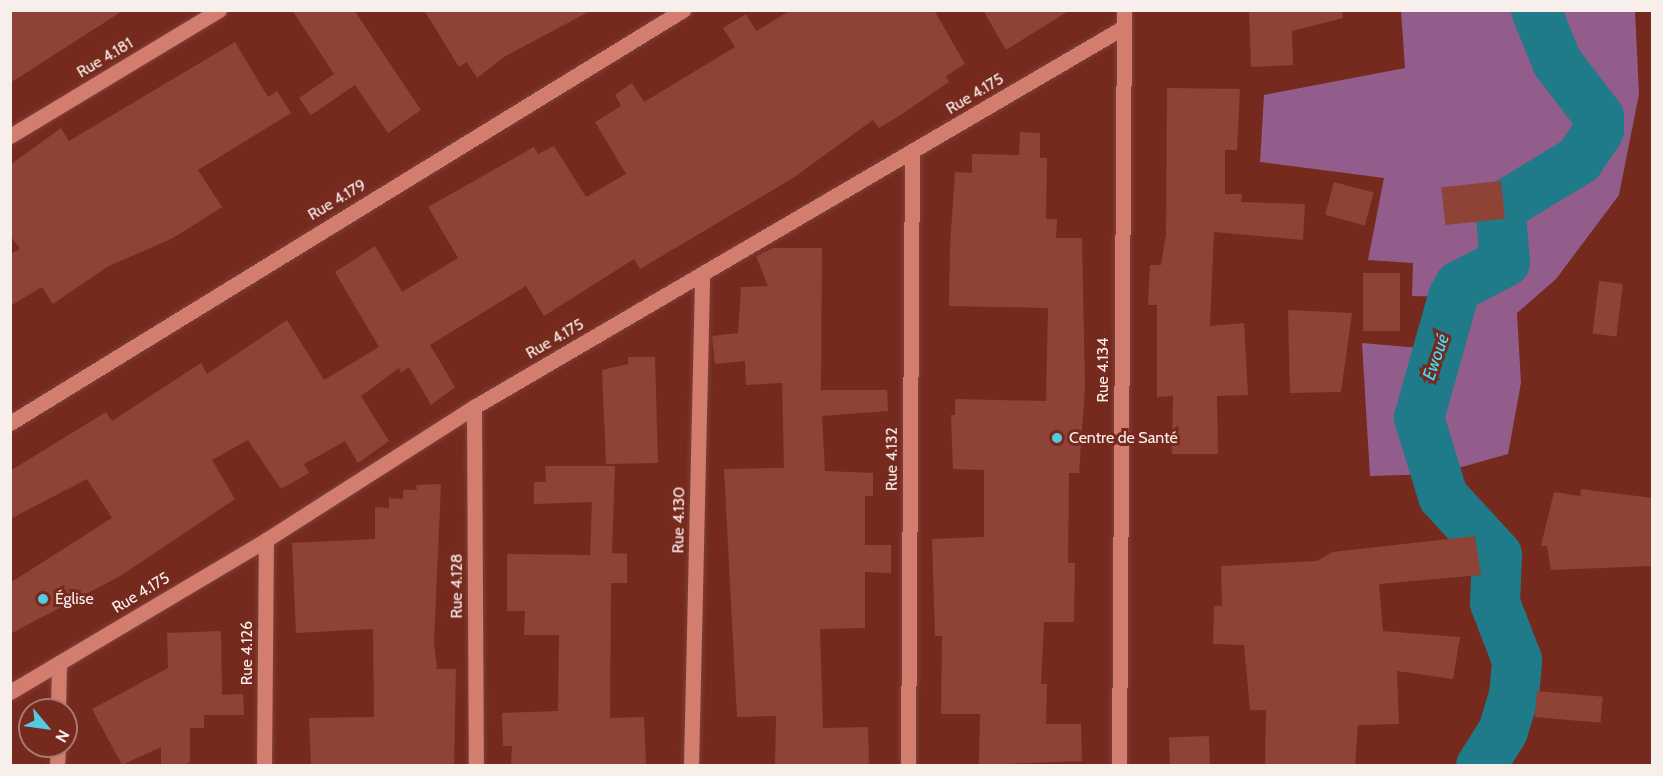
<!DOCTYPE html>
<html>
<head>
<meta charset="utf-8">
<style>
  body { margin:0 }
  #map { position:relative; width:1663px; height:776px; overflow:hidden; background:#762a1e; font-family:Cabin,sans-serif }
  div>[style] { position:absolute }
  .green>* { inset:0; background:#925d8b }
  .river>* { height:50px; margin:-25px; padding:0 25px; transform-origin:25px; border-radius:25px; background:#1f7a89 }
  .building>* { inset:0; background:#8f4336; transform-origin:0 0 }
  .roads { filter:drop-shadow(0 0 2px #7e413a) drop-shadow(0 0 2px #7e413a) }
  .street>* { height:15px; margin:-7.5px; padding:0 7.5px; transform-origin:7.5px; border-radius:7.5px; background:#d37d6e }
  .secondary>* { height:15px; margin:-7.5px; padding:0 7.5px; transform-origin:7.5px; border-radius:7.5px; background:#d37d6e }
  .dots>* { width:16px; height:16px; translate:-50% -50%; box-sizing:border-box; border:3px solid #762a1e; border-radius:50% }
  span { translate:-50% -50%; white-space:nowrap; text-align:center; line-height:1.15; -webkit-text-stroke:6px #762a1e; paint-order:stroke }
  .street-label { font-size:16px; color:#f8eeec }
  .poi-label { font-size:16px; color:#f8eeec }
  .left { translate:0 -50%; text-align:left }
  .water-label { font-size:18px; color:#3ae3fe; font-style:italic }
  .frame { position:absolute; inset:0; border:12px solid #f8eeec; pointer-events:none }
  .north { position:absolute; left:18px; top:698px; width:60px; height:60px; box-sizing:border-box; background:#762a1e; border:2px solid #aa7870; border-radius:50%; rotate:119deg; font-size:16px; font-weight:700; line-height:24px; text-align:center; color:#f8eeec }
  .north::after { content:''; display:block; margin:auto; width:21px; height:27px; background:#55cadf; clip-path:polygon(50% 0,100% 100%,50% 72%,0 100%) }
</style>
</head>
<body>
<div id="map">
  <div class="green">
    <div style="clip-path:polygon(1401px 11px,1635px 11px,1639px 94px,1619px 195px,1556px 279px,1517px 313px,1521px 383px,1508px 454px,1437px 474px,1370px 476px,1362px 343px,1442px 350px,1452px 297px,1412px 296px,1413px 263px,1368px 260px,1384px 178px,1260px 162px,1264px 95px,1405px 68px)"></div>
  </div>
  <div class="river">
    <div style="left:1481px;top:766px;width:41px;rotate:-57.8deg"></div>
    <div style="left:1503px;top:731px;width:37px;rotate:-73deg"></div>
    <div style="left:1514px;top:696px;width:36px;rotate:-85deg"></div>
    <div style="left:1517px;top:660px;width:61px;rotate:-111.1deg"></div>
    <div style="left:1495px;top:603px;width:48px;rotate:-87.6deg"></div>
    <div style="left:1497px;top:555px;width:80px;rotate:-132.5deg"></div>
    <div style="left:1443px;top:496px;width:82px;rotate:-107.1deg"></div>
    <div style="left:1419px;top:418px;width:126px;rotate:-74.3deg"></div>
    <div style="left:1453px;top:297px;width:13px;rotate:-61deg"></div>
    <div style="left:1459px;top:286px;width:52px;rotate:-27.6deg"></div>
    <div style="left:1505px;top:262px;width:47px;rotate:-94.9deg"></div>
    <div style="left:1501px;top:215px;width:16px;rotate:-55deg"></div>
    <div style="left:1510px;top:202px;width:81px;rotate:-31.3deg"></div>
    <div style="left:1579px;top:160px;width:36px;rotate:-56deg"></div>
    <div style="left:1599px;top:130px;width:13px;rotate:-90deg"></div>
    <div style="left:1599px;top:117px;width:69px;rotate:-127.4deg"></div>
    <div style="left:1557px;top:62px;width:56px;rotate:-112deg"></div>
  </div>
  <div class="building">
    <div style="clip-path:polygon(10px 10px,124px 10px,10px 83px)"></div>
    <div style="clip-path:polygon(292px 10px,354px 10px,421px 110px,388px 133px,355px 85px,311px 115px,299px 98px,334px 74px)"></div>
    <div style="clip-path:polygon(424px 10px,592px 10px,504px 57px,477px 78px,467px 62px,459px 67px)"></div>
    <div style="clip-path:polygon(791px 10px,934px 10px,965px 64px,946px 76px,949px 82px,899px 116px,879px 128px,873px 120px,793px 178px,640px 269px,634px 259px,544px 316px,526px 286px,430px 345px,455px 387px,431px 405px,409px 367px,401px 373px,399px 368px,361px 396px,389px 441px,358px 463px,345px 441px,304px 464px,309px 473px,281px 489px,248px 440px,212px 460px,235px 499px,122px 575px,10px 634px,10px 583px,112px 518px,87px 479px,10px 519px,10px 471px,106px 412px,112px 421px,201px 363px,207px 374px,287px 320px,324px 380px,379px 347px,335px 272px,375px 246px,402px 292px,458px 258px,428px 207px,534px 147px,538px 154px,554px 146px,586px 197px,626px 174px,595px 122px,621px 106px,615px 95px,632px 83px,644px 102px,735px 47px,723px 28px,746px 14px,756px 31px)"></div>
    <div style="clip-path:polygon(983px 10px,1070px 10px,1006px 50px)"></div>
    <div style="clip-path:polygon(1249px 10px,1342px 10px,1343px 18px,1292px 31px,1293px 65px,1251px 67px)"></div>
    <div style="clip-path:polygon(235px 42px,268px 97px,277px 91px,291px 113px,198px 170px,222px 207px,173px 238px,107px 267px,53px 304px,42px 287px,10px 306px,10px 254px,20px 249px,10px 235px,10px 165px,61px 128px,69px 141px)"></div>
    <div style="clip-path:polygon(1167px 88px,1240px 89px,1237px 150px,1225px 150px,1225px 194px,1242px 194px,1241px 202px,1305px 204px,1303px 240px,1214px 232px,1210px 326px,1244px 323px,1248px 395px,1217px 396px,1218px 454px,1172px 454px,1173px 396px,1157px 397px,1157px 305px,1148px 305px,1150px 265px,1161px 265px,1166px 234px)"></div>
    <div style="clip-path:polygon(1020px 132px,1040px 133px,1040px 158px,1047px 158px,1046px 219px,1057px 219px,1056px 238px,1082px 238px,1085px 388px,1079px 473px,1069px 473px,1068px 563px,1075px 563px,1074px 622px,1044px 622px,1041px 684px,1047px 684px,1046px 724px,1081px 724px,1082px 761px,979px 765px,980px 714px,941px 714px,942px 636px,935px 636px,932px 539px,984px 537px,984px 470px,953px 469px,951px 415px,955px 415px,955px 399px,1046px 401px,1048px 308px,949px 306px,950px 245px,955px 172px,972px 173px,972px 154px,1019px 155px)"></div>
    <div style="left:1501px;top:181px;width:38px;height:60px;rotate:84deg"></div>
    <div style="left:1334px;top:182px;width:41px;height:34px;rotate:15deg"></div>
    <div style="clip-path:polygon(773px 248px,822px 248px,821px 390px,887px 390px,888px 411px,822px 416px,825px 471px,873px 473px,873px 496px,865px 496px,865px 545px,891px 545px,891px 573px,865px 572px,865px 628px,820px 629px,823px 728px,868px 727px,869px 765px,775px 765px,776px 716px,737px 717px,724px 469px,784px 468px,782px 383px,746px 385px,745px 361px,715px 364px,712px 336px,738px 333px,741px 287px,768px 286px,756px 256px)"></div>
    <div style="left:1400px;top:273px;width:58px;height:37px;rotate:90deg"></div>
    <div style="left:1599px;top:281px;width:24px;height:53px;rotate:7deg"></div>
    <div style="clip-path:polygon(1288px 310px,1352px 313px,1341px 392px,1290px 393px)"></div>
    <div style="clip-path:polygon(628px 357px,655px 357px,658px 463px,606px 464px,602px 370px,628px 364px)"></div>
    <div style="clip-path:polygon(545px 466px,615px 466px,612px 553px,627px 554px,627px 583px,611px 583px,610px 718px,644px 717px,646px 765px,511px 765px,512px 746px,503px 746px,502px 713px,558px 711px,559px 635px,524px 635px,525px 611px,507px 611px,507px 554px,590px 555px,592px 502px,534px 504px,534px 482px,546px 482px)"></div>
    <div style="clip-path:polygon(441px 484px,434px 641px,437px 669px,456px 669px,454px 765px,311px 765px,309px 718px,374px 717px,373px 629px,296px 633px,292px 543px,375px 539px,375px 507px,389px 508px,389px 498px,403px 499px,403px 490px,417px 490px,416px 485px)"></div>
    <div style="clip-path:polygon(1581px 489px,1653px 498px,1653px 566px,1551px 570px,1547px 546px,1541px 546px,1554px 492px,1580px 496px)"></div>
    <div style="clip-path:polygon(1475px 536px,1481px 575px,1379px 584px,1383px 631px,1460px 637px,1453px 679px,1397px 671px,1399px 724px,1358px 725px,1355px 765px,1265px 765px,1266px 710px,1250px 710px,1244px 645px,1213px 644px,1214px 606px,1222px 606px,1221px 566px,1317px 561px,1333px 552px)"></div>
    <div style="clip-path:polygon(221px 631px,222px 695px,243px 694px,244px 715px,204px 715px,204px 728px,190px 728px,190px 762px,185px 765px,161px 765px,161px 747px,122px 765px,92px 709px,168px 668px,167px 633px)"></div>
    <div style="left:1537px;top:691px;width:66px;height:26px;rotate:5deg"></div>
    <div style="left:1209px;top:736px;width:29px;height:40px;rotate:88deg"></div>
  </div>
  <div class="roads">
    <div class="street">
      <div style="left:10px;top:136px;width:244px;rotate:-31.1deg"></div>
      <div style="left:474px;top:407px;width:359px;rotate:89.7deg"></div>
      <div style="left:10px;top:692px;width:298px;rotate:-30.7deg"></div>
      <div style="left:266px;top:540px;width:247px;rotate:-32.6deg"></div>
      <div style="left:474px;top:407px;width:753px;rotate:-30.31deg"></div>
      <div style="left:58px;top:710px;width:47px;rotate:-88.8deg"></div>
      <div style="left:57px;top:766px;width:20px;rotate:-87deg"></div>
      <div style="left:264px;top:766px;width:226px;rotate:-89.5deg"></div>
      <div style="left:691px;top:766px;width:492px;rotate:-88.7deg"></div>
      <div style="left:908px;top:766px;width:614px;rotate:-89.63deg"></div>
      <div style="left:1119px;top:766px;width:756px;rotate:-89.62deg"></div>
    </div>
    <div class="secondary">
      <div style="left:10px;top:423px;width:790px;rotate:-31.54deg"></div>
    </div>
  </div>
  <div class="dots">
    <div style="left:1057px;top:438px;background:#55cadf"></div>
    <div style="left:43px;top:599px;background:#55cadf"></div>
  </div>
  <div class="street-label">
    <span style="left:105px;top:58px;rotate:-31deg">Rue 4.181</span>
    <span style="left:975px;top:94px;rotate:-31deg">Rue 4.175</span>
    <span style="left:337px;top:200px;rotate:-31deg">Rue 4.179</span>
    <span style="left:555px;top:339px;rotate:-30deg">Rue 4.175</span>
    <span style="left:1103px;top:370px;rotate:-90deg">Rue 4.134</span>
    <span style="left:892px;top:459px;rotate:-90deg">Rue 4.132</span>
    <span style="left:679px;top:520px;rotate:-89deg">Rue 4.130</span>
    <span style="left:457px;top:586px;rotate:-90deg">Rue 4.128</span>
    <span style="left:141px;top:593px;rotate:-31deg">Rue 4.175</span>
    <span style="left:247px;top:653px;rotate:-90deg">Rue 4.126</span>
  </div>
  <div class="poi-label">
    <span class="left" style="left:1069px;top:438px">Centre de Santé</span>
    <span class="left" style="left:55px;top:599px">Église</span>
  </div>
  <div class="water-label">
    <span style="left:1436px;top:357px;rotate:-71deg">Ewoué</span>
  </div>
  <div class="frame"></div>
  <div class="north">N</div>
</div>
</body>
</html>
